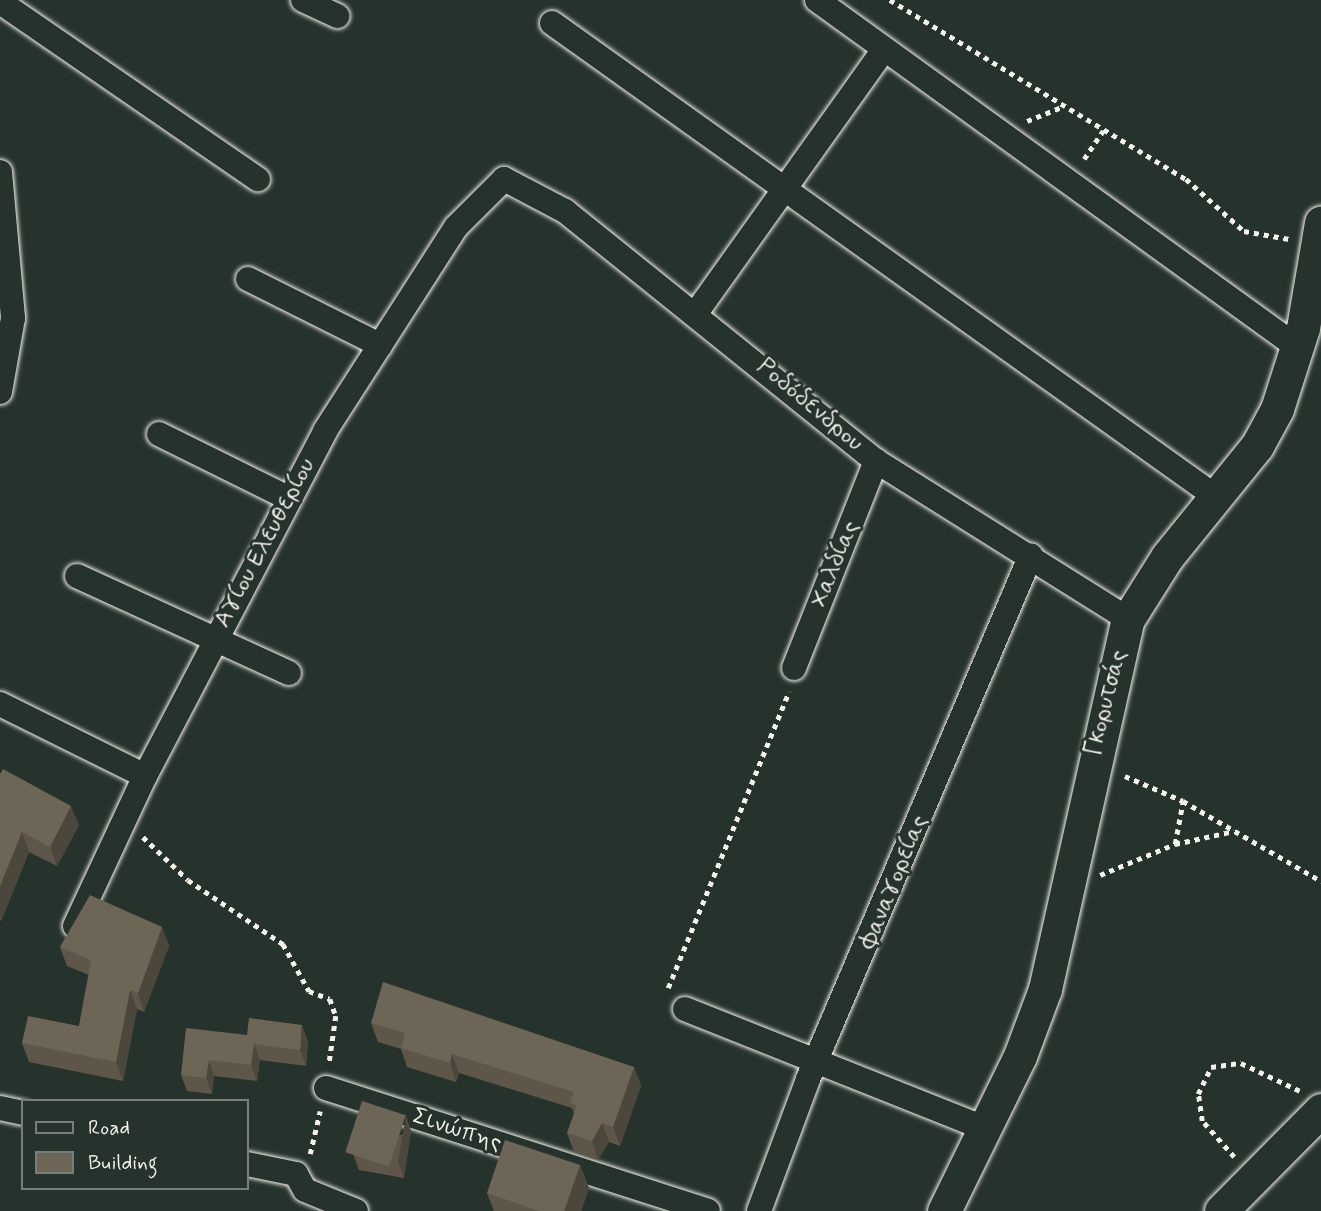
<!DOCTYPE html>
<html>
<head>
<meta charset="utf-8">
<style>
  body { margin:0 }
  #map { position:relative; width:1321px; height:1211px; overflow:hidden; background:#26332d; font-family:Mynerve,sans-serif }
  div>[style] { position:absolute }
  .path>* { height:4.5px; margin-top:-2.25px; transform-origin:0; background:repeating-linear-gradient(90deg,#f4f1e8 0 5px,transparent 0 10px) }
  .roads { filter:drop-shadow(0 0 2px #f4f1e8) drop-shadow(0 0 2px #f4f1e8) }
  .street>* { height:24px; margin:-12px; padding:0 12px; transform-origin:12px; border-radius:12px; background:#26332d }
  .secondary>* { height:33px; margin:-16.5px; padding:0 16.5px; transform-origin:16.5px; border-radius:16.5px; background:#26332d }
  .wall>* { inset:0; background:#5e5749 }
  .shaded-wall>* { inset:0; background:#4c473c }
  .building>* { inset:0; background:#6d6555; transform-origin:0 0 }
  span { translate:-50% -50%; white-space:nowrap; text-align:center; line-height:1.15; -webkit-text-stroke:6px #26332d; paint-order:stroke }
  .street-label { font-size:24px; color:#f4f1e8 }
  .legend { position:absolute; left:21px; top:1099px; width:228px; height:91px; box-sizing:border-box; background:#26332d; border:2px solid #787f78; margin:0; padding:9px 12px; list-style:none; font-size:21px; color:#f4f1e8 }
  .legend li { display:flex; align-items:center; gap:14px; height:35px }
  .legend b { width:35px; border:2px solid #787f78 }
</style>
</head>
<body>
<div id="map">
  <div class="path">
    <div style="left:890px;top:0;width:346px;rotate:31.2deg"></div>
    <div style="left:1186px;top:179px;width:78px;rotate:41.9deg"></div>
    <div style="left:1244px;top:231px;width:46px;rotate:10.1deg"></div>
    <div style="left:1027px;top:121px;width:37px;rotate:-22deg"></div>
    <div style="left:1084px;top:159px;width:34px;rotate:-56deg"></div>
    <div style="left:1125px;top:776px;width:63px;rotate:23.3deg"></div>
    <div style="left:1183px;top:801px;width:160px;rotate:30.1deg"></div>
    <div style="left:143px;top:837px;width:62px;rotate:43.7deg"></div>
    <div style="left:188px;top:880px;width:115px;rotate:34deg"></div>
    <div style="left:283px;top:944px;width:54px;rotate:61deg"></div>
    <div style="left:309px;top:991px;width:22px;rotate:21deg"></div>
    <div style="left:330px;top:999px;width:18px;rotate:71deg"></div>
    <div style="left:336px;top:1016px;width:49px;rotate:98.1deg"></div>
    <div style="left:1175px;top:844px;width:44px;rotate:-79.5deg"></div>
    <div style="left:1100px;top:875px;width:81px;rotate:-22.5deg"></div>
    <div style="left:1175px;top:844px;width:60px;rotate:-12.4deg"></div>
    <div style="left:668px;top:988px;width:320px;rotate:-67.8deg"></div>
    <div style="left:310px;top:1154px;width:44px;rotate:-76.9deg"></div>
    <div style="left:1234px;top:1157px;width:48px;rotate:-131.6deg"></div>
    <div style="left:1202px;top:1121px;width:27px;rotate:-98deg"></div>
    <div style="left:1198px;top:1094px;width:30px;rotate:-64deg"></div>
    <div style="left:1211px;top:1067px;width:30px;rotate:-8deg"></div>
    <div style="left:1241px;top:1063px;width:65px;rotate:25.4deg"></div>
  </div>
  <div class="roads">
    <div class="street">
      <div style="left:303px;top:0;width:38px;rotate:25deg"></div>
      <div style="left:817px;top:0;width:592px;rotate:35.86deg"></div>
      <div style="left:0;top:2px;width:313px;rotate:34.5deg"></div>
      <div style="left:552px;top:23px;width:816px;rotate:35.52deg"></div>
      <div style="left:0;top:172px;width:147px;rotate:84.9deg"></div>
      <div style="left:13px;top:318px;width:75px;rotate:100deg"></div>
      <div style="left:248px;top:279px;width:148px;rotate:26.6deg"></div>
      <div style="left:696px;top:313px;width:320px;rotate:-54.5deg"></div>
      <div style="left:159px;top:434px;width:144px;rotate:26.4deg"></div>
      <div style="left:77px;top:576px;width:233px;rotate:24.6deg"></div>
      <div style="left:794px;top:668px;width:223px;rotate:-68.4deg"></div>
      <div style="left:0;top:704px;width:162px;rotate:26.4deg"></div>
      <div style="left:75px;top:926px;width:166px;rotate:-65deg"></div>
      <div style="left:145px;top:776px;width:389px;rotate:-62.4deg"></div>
      <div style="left:325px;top:431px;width:242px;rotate:-57.3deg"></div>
      <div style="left:456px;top:227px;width:68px;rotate:-45deg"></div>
      <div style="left:504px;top:179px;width:69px;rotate:27.7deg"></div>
      <div style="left:565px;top:211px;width:399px;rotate:38.8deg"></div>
      <div style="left:876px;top:461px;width:297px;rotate:32.1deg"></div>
      <div style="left:685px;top:1009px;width:322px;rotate:21.7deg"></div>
      <div style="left:326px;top:1088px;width:401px;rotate:17.8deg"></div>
      <div style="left:0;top:1108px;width:24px;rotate:12deg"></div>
      <div style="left:247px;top:1164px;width:50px;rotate:11.5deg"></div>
      <div style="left:296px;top:1174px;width:18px;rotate:61deg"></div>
      <div style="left:305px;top:1190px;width:55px;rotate:22.4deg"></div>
      <div style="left:759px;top:1211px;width:141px;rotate:-69.6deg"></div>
      <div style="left:808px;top:1079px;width:569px;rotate:-66.95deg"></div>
    </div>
    <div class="secondary">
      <div style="left:944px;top:1211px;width:173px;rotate:-63.9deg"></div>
      <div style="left:1020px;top:1056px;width:72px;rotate:-69.5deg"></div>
      <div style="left:1045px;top:989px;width:379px;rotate:-77.4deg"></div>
      <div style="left:1128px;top:619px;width:73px;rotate:-57.8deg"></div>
      <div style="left:1167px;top:557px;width:143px;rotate:-51deg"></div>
      <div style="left:1257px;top:446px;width:42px;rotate:-61.6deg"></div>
      <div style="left:1277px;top:409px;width:85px;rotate:-72.2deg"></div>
      <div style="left:1303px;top:328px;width:107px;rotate:-80.3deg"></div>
      <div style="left:1221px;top:1211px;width:142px;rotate:-45.3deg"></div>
    </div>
  </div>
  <div class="wall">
    <div style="clip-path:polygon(0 774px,79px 825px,57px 866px,29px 852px,1px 921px,0 920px)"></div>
    <div style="clip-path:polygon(162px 927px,169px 946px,144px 1012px,137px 1009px,123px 1081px,29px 1062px,22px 1043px,79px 1026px,89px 975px,67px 966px,60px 947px)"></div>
    <div style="clip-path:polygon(371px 1023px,634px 1067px,641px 1086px,620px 1146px,609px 1142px,598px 1160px,574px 1152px,567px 1133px,574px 1114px,572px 1108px,459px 1073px,456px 1082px,407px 1067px,401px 1049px,378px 1042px)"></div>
    <div style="clip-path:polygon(247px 1035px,308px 1041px,306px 1066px,260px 1060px,257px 1081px,214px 1076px,212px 1094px,187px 1091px,181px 1075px)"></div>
    <div style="clip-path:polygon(411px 1131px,404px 1178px,359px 1170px,353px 1154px)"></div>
    <div style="clip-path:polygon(580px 1165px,589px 1188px,581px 1211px,494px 1211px,487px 1193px)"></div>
  </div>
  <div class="shaded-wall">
    <div style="clip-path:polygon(71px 806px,79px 825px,57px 866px,50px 847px)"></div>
    <div style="clip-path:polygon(22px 832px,29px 852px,1px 921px,0 918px,0 886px)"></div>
    <div style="clip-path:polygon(162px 927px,169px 946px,144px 1012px,138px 993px)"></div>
    <div style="clip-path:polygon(130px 990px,137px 1009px,123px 1081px,116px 1062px)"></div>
    <div style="clip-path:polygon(302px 1025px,308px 1041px,306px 1066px,300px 1050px)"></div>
    <div style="clip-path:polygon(254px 1044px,260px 1060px,257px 1081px,251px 1065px)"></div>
    <div style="clip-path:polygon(452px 1054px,459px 1073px,456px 1082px,450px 1063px)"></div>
    <div style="clip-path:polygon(209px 1060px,214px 1076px,212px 1094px,206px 1078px)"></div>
    <div style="clip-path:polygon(634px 1067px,641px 1086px,620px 1146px,613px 1127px)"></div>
    <div style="clip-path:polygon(406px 1115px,411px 1131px,404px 1178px,398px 1162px)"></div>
    <div style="clip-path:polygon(602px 1123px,609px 1142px,598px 1160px,592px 1141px)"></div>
    <div style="clip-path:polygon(580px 1165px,589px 1188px,581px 1211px,564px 1211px)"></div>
  </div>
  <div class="building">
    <div style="clip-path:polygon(3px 769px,71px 806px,50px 847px,22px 832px,0 886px,0 774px)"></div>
    <div style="clip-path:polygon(90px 895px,162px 927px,138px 993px,130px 990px,116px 1062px,22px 1043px,28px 1016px,79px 1026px,91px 960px,60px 947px)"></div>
    <div style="clip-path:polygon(383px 982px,634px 1067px,613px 1127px,602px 1123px,592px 1141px,567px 1133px,577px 1105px,570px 1103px,574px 1092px,452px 1054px,450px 1063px,401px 1048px,405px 1033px,371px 1023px)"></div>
    <div style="clip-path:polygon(249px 1018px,302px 1025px,300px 1050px,254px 1044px,251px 1065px,209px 1060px,206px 1078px,181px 1075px,186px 1028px,247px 1035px)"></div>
    <div style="left:362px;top:1101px;width:46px;height:54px;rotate:18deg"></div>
    <div style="clip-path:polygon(505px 1140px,580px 1165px,564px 1211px,540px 1211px,487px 1193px)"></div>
  </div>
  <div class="street-label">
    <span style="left:810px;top:405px;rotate:40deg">Ροδόδενδρου</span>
    <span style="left:265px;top:543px;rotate:-62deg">Αγίου Ελευθερίου</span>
    <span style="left:835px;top:564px;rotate:-68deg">Χαλδίας</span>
    <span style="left:1106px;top:703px;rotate:-76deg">Γκορυτσάς</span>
    <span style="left:894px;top:882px;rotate:-68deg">Φαναγορείας</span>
    <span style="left:457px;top:1130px;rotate:18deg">Σινώπης</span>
  </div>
  <ul class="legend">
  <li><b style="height:9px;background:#26332d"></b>Road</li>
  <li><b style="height:19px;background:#6d6555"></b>Building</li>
  </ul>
</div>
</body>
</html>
